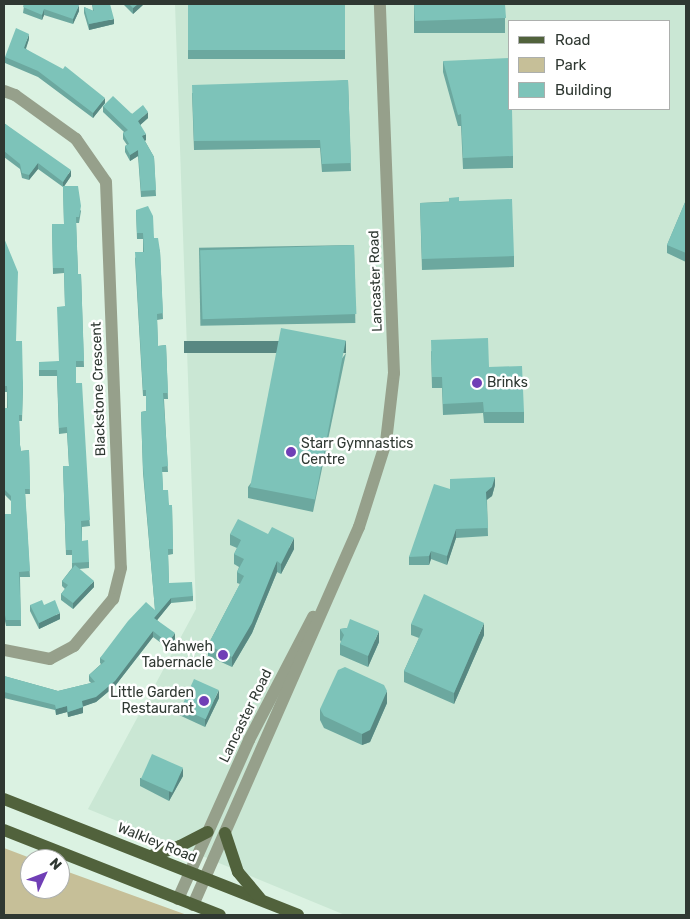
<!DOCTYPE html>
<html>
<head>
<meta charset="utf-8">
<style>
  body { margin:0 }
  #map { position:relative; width:690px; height:919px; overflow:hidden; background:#dbf2e2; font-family:Rubik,sans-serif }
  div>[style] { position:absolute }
  .built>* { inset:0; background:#cae7d4 }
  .green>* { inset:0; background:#c6bf98 }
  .minor>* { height:12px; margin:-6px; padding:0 6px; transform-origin:6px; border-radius:6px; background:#96a08b }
  .major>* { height:12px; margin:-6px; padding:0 6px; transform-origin:6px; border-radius:6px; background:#51623c }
  .wall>* { inset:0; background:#6ca89f; transform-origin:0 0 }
  .shaded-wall>* { inset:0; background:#588882; transform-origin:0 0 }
  .building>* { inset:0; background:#7dc3b9; transform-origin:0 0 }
  .dots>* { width:14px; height:14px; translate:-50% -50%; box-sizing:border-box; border:2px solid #fff; border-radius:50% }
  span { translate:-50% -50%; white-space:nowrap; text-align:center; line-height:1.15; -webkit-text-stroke:5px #fff; paint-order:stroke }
  .street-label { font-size:14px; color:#2f3832 }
  .poi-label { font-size:14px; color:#2f3832 }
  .left { translate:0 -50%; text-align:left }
  .right { translate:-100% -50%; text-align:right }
  .frame { position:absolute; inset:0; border:5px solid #2f3832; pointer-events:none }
  .legend { position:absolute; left:508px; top:20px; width:162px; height:90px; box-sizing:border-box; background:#fff; border:1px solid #acafad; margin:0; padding:6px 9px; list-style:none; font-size:15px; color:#2f3832 }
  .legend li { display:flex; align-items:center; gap:10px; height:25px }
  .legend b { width:25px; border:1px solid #acafad }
  .north { position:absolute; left:20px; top:849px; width:50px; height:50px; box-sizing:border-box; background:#fff; border:1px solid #acafad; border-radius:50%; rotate:47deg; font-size:14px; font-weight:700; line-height:20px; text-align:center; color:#2f3832 }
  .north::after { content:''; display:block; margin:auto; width:18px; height:22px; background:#703fb6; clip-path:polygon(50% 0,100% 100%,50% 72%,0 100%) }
</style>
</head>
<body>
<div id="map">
  <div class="built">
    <div style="clip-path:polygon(evenodd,175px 4px,686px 4px,686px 915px,345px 915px,88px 809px,196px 609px,175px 4px,509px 21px,669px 21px,669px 109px,509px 109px,509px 21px)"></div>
  </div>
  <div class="green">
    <div style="clip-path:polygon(4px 848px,33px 859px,30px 859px,30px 889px,60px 889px,60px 869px,187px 915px,4px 915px)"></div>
  </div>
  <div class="minor">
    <div style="left:4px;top:91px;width:12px;rotate:20deg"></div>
    <div style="left:15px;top:95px;width:75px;rotate:35.8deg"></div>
    <div style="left:76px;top:139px;width:52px;rotate:55.1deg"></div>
    <div style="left:106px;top:182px;width:386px;rotate:87.8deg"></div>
    <div style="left:121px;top:568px;width:32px;rotate:104deg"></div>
    <div style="left:113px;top:599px;width:61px;rotate:129.7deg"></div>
    <div style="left:74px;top:646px;width:27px;rotate:152deg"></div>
    <div style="left:50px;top:659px;width:47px;rotate:-168.9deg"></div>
    <div style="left:178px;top:899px;width:174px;rotate:-65.9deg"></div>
    <div style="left:249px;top:740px;width:139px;rotate:-62.5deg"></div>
    <div style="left:193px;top:905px;width:413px;rotate:-66.3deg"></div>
    <div style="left:359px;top:527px;width:89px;rotate:-72.4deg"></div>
    <div style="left:386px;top:442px;width:69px;rotate:-83.4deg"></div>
    <div style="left:394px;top:373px;width:369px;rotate:-92.2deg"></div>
  </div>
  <div class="major">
    <div style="left:4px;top:799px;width:316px;rotate:21.5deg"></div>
    <div style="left:4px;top:830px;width:232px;rotate:21.5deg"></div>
    <div style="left:225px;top:833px;width:41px;rotate:71.6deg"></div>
    <div style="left:238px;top:872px;width:34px;rotate:50deg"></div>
    <div style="left:151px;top:856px;width:31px;rotate:-19deg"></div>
    <div style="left:180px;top:846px;width:31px;rotate:-27deg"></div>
  </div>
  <div class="wall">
    <div style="clip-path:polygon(23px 4px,75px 4px,79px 11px,73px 24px,44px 15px,42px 20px,23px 13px,24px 6px)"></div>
    <div style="clip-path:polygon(92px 4px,114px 24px,89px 30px,84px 13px,84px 7px,93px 11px)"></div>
    <div style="clip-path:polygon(123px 4px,144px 4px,133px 14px)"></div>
    <div style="left:188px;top:4px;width:157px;height:55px"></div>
    <div style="left:414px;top:4px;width:91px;height:29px"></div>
    <div style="clip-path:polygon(29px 39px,26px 49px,105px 103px,93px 118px,38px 77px,5px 63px,5px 57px)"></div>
    <div style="clip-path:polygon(443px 61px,513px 156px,513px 168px,463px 169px,461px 126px,458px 126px,443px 72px)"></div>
    <div style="clip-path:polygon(348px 80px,351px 171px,322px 172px,320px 148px,194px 150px,192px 93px)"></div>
    <div style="clip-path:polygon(103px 106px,148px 118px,140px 125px,146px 140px,145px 141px,154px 157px,156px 196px,141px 197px,138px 156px,130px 161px,125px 152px,125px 146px,127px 145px,123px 139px,123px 133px,124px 132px,103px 112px)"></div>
    <div style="clip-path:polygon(4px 123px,71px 176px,64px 186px,81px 211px,79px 223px,76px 223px,78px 274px,81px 274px,84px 367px,76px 367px,76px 383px,90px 526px,82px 527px,82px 541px,89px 562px,89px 568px,79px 569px,94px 587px,73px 609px,61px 600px,61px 594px,65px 589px,62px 586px,62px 581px,72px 568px,72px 555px,66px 555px,63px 466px,69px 466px,67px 433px,59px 434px,57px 376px,39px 376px,39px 368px,59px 361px,65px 306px,64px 273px,53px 274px,52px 224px,64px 224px,63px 187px,38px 169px,29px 180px,22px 178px,20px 169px,4px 157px)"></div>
    <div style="clip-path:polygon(686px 200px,686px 262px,667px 253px,667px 245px)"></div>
    <div style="clip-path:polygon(459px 201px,514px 256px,514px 267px,422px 270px,420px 203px)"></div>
    <div style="clip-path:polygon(136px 210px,154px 238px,160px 251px,163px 319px,157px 320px,158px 346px,166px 345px,168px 399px,164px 399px,168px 472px,162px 472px,163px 490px,169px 505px,172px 505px,173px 554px,168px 555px,169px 583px,193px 596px,193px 601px,171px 603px,157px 620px,175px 639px,168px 648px,153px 637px,115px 686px,96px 702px,83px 706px,83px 713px,68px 717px,67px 712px,56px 715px,55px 710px,4px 698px,4px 676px,58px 691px,91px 683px,89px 681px,89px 675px,101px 664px,100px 663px,100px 658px,155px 610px,143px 473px,141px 412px,146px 411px,146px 396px,143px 396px,135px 258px,143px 252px,143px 239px,137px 239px)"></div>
    <div style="clip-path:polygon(4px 238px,16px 341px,23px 385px,22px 421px,19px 421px,20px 445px,21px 451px,29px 450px,30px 494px,25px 494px,30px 577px,20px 577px,21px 626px,6px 626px,4px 616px,4px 514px,11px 514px,11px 501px,5px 495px,4px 470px,7px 408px,7px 392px,4px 392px)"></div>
    <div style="left:354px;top:245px;width:78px;height:155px;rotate:89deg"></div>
    <div style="clip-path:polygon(431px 351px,489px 367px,524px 412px,524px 423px,484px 423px,483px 413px,443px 415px,442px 388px,432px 388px)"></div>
    <div style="clip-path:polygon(346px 353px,313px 512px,248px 498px,248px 487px)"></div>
    <div style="clip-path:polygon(495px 485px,492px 496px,487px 500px,488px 536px,456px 538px,447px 565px,431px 559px,429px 565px,409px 565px,409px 557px,450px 489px)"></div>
    <div style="clip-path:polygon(230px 534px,294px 549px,281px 574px,277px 572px,252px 633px,232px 667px,208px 656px,208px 645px,240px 584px,237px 583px,237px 572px,239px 567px,234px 564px,234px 554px,237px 548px,230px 545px)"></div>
    <div style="clip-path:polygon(30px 605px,44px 605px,60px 619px,39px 629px,30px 611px)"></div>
    <div style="clip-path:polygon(411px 624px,484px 635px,454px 704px,404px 682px,404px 671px,419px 638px,411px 635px)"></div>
    <div style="clip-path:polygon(347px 628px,379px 642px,368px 667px,340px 655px,340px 644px,341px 642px,340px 640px,340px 629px)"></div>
    <div style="clip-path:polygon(219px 698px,205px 727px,179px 715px,179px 707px)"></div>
    <div style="clip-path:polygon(387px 703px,370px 742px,362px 745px,324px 728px,320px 720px,320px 709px)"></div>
    <div style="clip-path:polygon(183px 776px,169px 801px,140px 786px,140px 778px)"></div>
  </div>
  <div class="shaded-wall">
    <div style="clip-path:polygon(138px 4px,144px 4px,133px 14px,133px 8px)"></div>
    <div style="clip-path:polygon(79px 5px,79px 11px,73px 24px,73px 19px)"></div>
    <div style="clip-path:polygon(44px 9px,44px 15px,42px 20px,42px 15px)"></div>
    <div style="clip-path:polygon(114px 19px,114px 24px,89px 30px,89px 24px)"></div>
    <div style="clip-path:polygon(29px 34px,29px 39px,24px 53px,24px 48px)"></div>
    <div style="clip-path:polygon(105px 98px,105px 103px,93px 118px,93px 113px)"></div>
    <div style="clip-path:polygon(148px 112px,148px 118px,138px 127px,138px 121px)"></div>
    <div style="clip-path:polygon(146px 134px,146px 140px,142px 142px,142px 136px)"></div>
    <div style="clip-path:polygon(138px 150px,138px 156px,130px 161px,130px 155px)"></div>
    <div style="clip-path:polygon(38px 163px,38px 169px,29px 180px,29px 175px)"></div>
    <div style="clip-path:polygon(71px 170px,71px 176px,63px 188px,63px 182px)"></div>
    <div style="left:346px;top:341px;width:12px;height:162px;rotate:90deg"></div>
    <div style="clip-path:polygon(495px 477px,495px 485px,492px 496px,486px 500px,486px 492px)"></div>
    <div style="clip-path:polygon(456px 529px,456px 538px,447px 565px,447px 556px)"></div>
    <div style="clip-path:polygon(294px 538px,294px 549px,281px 574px,281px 564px)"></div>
    <div style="clip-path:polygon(431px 551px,431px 559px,429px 565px,429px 556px)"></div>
    <div style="clip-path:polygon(277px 561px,277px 572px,252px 633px,232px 667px,232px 657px)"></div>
    <div style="clip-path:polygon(94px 581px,94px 587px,73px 609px,73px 603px)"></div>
    <div style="clip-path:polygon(171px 598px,171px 603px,154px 624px,154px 618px)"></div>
    <div style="clip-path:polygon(60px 613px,60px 619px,39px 629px,39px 623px)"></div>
    <div style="clip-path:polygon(484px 623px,484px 635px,454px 704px,454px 693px)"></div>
    <div style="clip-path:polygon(153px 631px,153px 637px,115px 686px,96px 702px,82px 707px,82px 701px)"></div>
    <div style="clip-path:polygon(379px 631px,379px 642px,368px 667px,368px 656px)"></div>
    <div style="clip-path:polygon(175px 633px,175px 639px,168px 648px,168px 643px)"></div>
    <div style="clip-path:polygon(219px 690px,219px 698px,205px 727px,205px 719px)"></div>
    <div style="clip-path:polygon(387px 691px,387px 703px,370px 742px,362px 745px,362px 734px)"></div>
    <div style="clip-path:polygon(67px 706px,67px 712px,56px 715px,56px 709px)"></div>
    <div style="clip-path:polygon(83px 707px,83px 713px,68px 717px,68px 712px)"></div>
    <div style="clip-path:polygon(183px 768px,183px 776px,169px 801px,169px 792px)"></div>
  </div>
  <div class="building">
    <div style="clip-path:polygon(24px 4px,75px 4px,79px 5px,73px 19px,44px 9px,42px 15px,23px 7px)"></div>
    <div style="clip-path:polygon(92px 4px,110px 4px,114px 19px,89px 24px,84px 7px,94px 11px)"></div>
    <div style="clip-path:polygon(129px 4px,138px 4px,133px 8px)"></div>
    <div style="left:188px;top:4px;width:157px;height:46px"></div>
    <div style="clip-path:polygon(414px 4px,505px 4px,506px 18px,415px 21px)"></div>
    <div style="clip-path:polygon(16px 28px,29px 34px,24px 48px,63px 69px,65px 66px,105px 98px,93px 113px,38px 71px,5px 57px)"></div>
    <div style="clip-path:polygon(509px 58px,509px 109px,512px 109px,513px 156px,463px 158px,461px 114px,458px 115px,443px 61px)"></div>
    <div style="clip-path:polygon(348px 80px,351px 163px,322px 164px,320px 140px,194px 141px,192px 85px)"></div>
    <div style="clip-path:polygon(113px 96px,132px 114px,143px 105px,148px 112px,138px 121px,146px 134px,142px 136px,154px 157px,156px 190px,141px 191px,138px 150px,130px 155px,125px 146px,129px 144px,123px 133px,128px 130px,103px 106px)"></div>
    <div style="clip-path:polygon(4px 123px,71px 170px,63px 182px,38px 163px,29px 175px,22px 173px,20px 164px,4px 151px)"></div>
    <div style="clip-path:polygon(63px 186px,78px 186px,81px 206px,79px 217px,76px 217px,78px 274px,81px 274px,84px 361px,76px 361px,76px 383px,82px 383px,90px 520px,81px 521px,82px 541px,88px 540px,89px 562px,72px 563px,72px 550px,66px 550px,63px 466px,69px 466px,67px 427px,59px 428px,57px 370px,39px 370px,39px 362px,59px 361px,57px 307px,65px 306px,64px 268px,53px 268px,52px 224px,64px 224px)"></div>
    <div style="clip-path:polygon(459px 197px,459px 201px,512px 199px,514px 256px,422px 259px,420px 203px,449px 202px,449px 198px)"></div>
    <div style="clip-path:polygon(686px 200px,686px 253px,667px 245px)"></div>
    <div style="clip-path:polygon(148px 206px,153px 216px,154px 238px,158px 238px,160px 251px,163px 313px,157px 314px,158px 346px,166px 345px,168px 393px,163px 393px,168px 466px,162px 467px,163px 490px,168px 490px,169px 505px,172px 505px,173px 549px,168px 549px,169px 583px,192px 582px,193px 596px,171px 598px,154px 618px,175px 633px,168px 643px,153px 631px,115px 681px,96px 697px,82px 701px,83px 707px,68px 712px,67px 706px,56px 709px,55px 705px,4px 692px,4px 676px,58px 691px,95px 682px,89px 675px,105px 661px,100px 658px,128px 621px,146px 602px,155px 610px,143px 467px,141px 412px,146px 411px,146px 390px,143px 390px,135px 252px,144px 252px,143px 233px,137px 233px,136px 210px)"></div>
    <div style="clip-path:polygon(4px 238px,18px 272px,16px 341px,22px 341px,23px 385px,22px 415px,19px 415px,20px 445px,21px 451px,29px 450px,30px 489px,25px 489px,30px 571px,19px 572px,21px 620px,6px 620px,4px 610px,4px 514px,11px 514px,11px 496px,5px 490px,4px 464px,4px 408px,8px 408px,7px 386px,4px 386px)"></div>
    <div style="left:354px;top:245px;width:69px;height:154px;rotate:88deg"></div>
    <div style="left:281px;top:328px;width:66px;height:162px;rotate:11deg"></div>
    <div style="clip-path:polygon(488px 338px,489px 367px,522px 366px,524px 412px,484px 412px,483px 402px,443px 404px,442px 377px,432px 377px,431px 340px)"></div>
    <div style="clip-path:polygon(495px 477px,492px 487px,486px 492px,488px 528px,456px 529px,447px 556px,431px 551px,429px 556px,409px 557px,434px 484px,450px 489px,450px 479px)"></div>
    <div style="clip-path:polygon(238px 519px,268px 534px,272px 527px,294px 538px,281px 564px,277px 561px,252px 623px,232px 657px,208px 645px,244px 576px,237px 572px,244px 559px,234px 554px,241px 540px,230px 534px)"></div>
    <div style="clip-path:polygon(75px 565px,94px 581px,73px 603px,61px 594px,68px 585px,62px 581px)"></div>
    <div style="clip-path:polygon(424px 594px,484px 623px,454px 693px,404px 671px,423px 629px,411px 624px)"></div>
    <div style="clip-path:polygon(42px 600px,44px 605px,55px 600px,60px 613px,39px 623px,30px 605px)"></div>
    <div style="clip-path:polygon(350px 619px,379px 631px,368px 656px,340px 644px,344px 635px,340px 629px,347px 628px)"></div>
    <div style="clip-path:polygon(345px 667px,384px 685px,387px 691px,370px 730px,362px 734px,324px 716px,320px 709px,338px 670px)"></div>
    <div style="left:194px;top:679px;width:27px;height:32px;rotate:24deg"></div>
    <div style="left:152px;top:754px;width:34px;height:27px;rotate:24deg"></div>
  </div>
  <div class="dots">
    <div style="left:477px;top:383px;background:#703fb6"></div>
    <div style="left:291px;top:452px;background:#703fb6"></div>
    <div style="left:223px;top:655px;background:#703fb6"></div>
    <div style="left:204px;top:701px;background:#703fb6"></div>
  </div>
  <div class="street-label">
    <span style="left:376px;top:281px;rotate:-92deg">Lancaster Road</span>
    <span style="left:99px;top:389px;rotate:-92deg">Blackstone Crescent</span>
    <span style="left:246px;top:716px;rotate:-64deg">Lancaster Road</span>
    <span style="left:157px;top:843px;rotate:22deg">Walkley Road</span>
  </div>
  <div class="poi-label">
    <span class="left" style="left:487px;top:383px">Brinks</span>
    <span class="left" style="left:301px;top:452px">Starr Gymnastics<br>Centre</span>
    <span class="right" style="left:213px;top:655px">Yahweh<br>Tabernacle</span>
    <span class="right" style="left:194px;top:701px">Little Garden<br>Restaurant</span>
  </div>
  <div class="frame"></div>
  <ul class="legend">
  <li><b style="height:6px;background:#51623c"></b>Road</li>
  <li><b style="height:14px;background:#c6bf98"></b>Park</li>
  <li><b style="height:14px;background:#7dc3b9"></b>Building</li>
  </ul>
  <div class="north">N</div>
</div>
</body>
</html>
